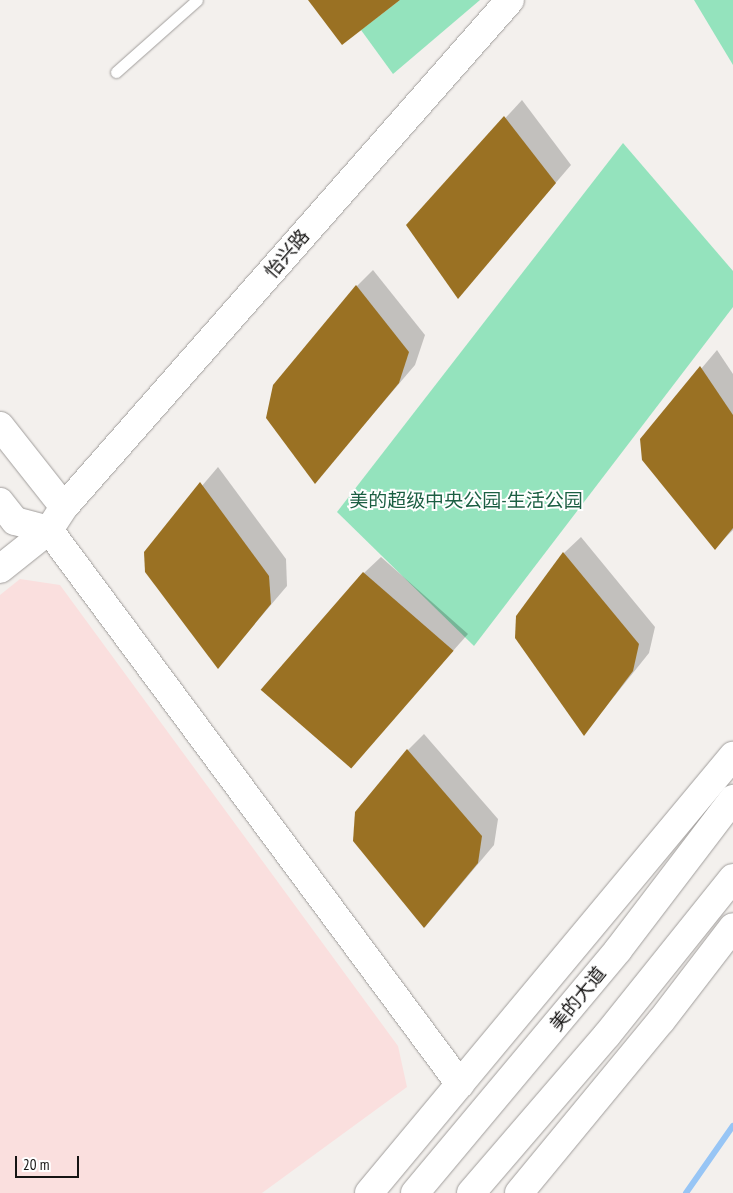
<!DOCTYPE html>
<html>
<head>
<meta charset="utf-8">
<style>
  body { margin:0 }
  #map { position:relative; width:733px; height:1193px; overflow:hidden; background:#f3f0ed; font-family:"PT Sans Narrow","Noto Sans SC",sans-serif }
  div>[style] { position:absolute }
  .industrial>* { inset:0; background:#fadfde }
  .green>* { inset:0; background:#94e3bd }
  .shadow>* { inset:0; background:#0003 }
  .stream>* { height:6px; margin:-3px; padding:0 3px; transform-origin:3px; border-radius:3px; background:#97c5f5 }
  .building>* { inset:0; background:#9a7123; transform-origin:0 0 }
  .roads { filter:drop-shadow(0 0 1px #a09d9b) drop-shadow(0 0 1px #a09d9b) }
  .lane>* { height:11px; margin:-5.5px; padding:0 5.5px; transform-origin:5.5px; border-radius:5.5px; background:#fff }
  .secondary>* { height:28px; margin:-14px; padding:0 14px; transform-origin:14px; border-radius:14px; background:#fff }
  span { translate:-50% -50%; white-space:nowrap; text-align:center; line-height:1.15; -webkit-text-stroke:4px #fff; paint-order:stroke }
  .street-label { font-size:19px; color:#151413 }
  .park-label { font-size:19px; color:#1c5f43 }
  .scale { position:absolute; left:15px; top:1156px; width:64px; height:22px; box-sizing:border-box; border:2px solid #151413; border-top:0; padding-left:6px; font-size:15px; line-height:18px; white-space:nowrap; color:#151413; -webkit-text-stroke:4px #fff; paint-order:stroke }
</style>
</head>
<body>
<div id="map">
  <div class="industrial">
    <div style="clip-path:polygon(20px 579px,60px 585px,398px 1046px,407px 1087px,262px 1193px,0 1193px,0 595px)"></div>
  </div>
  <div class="green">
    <div style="clip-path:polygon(400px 0,480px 0,393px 74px,361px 30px)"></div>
    <div style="clip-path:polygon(694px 0,733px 0,733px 65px)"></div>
    <div style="clip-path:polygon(623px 143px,733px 271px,733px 307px,474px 646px,337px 512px)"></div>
  </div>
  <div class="shadow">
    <div style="clip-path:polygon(522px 100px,571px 165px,458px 297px,407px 225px)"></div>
    <div style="clip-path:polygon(373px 270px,425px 335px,415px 365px,315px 482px,357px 286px)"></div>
    <div style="clip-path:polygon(717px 350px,733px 374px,733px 530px,715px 548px,642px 439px)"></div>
    <div style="clip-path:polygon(218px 467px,286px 559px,287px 586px,218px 667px,145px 553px)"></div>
    <div style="clip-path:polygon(581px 537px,655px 627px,649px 653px,584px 734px,518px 616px,564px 553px)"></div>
    <div style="clip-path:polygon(381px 557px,468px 634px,350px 767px,364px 573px)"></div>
    <div style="clip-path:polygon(424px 734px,498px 819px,494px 845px,425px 927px,408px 750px)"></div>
  </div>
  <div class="stream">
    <div style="left:686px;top:1193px;width:82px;rotate:-55deg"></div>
  </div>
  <div class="building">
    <div style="clip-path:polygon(308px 0,400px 0,342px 45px)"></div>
    <div style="clip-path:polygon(504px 116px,556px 183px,458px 299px,406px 225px)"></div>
    <div style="clip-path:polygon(356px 285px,409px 352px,399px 383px,315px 484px,266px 418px,273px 385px)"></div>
    <div style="clip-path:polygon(700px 366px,733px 415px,733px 528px,715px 550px,642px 460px,640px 439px)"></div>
    <div style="clip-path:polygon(200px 482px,269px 576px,271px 604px,218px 669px,145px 572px,144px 552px)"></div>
    <div style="clip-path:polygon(563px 552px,639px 644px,633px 671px,584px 736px,515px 638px,516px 616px)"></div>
    <div style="left:363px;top:572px;width:120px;height:156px;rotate:41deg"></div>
    <div style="clip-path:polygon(407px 749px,482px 836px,478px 863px,424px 928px,353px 841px,355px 812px)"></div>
  </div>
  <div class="roads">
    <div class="lane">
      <div style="left:116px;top:72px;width:108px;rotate:-41.6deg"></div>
    </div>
    <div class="secondary">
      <div style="left:0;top:426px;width:103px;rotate:51.7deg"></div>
      <div style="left:0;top:502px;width:24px;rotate:52deg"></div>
      <div style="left:15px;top:521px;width:35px;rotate:15deg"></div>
      <div style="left:49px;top:530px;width:690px;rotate:53.43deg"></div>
      <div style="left:0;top:569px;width:63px;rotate:-38.5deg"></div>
      <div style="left:49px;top:530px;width:27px;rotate:-57deg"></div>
      <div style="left:64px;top:507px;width:675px;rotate:-48.66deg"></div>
      <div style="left:369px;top:1193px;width:569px;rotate:-50.21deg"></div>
      <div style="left:415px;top:1193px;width:317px;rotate:-50.1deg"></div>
      <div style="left:618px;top:950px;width:190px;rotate:-52.7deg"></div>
      <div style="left:471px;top:1193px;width:208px;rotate:-49.3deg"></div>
      <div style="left:607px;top:1035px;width:201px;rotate:-51.3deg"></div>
      <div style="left:519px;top:1193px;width:223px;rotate:-50.5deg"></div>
      <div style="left:661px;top:1021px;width:118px;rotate:-52.5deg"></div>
    </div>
  </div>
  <div class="street-label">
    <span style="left:287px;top:254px;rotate:-49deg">怡兴路</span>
    <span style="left:578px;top:999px;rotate:-51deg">美的大道</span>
  </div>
  <div class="park-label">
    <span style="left:466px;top:501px">美的超级中央公园-生活公园</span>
  </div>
  <div class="scale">20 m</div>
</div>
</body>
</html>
